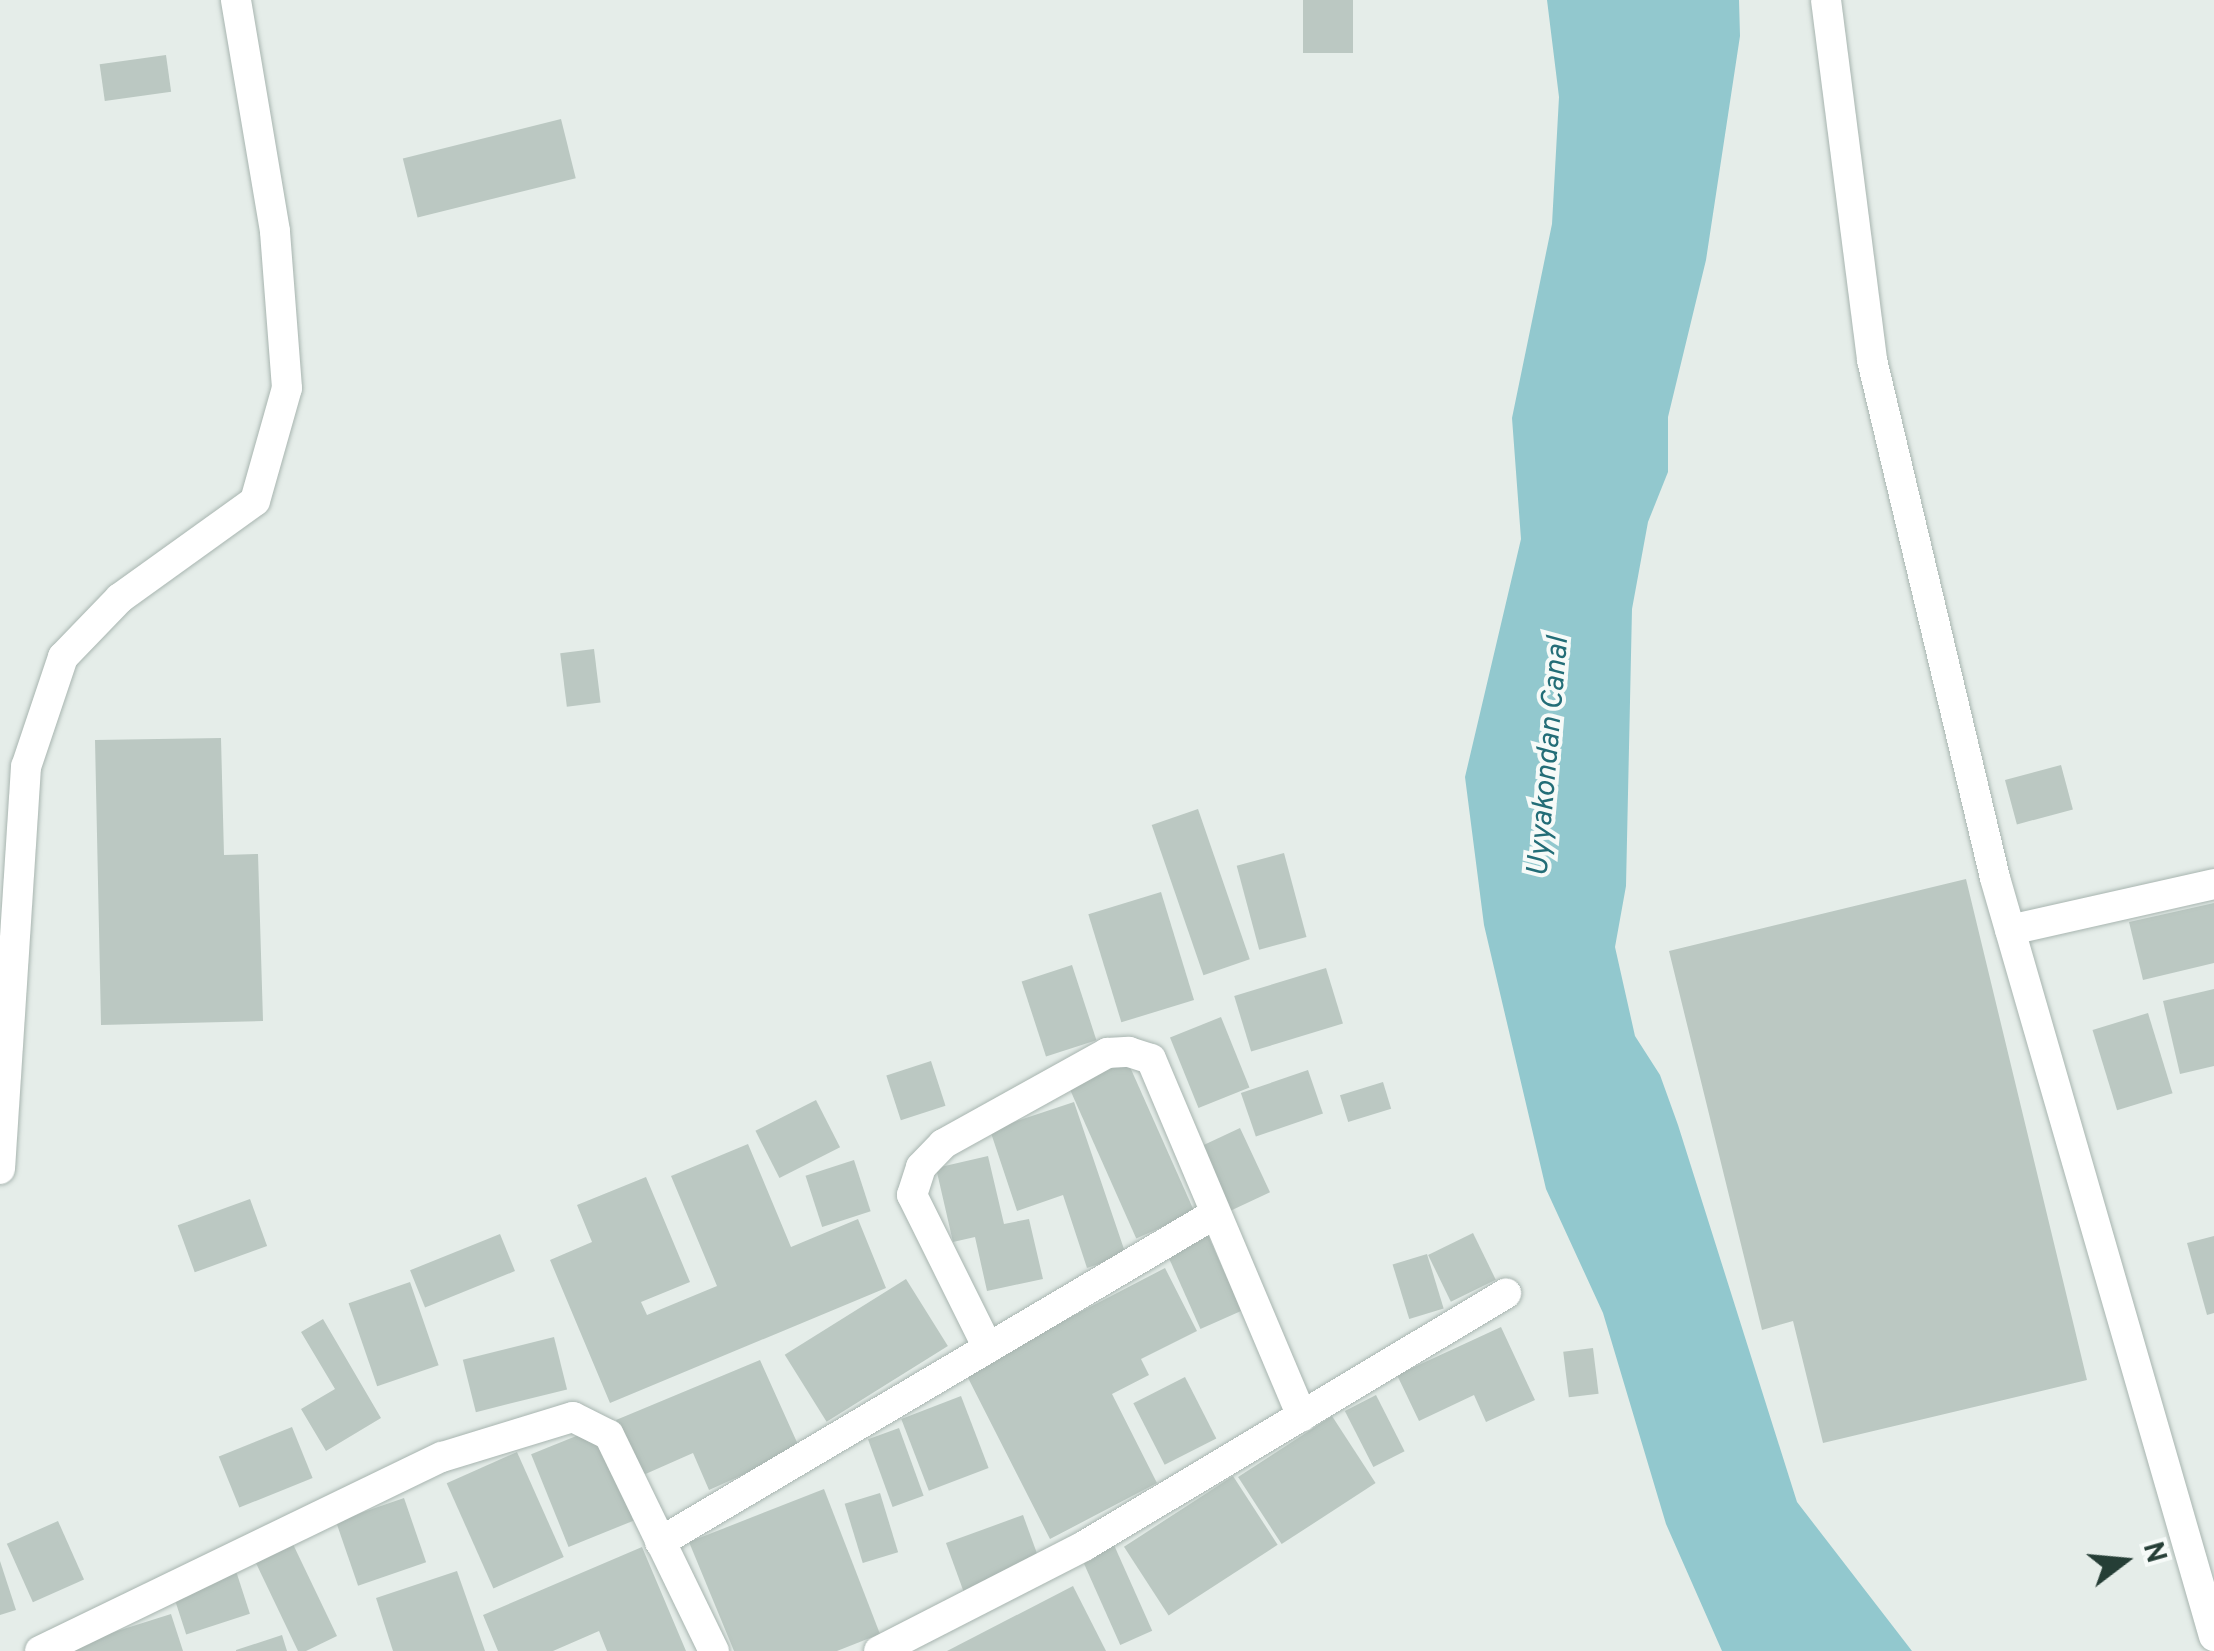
<!DOCTYPE html>
<html>
<head>
<meta charset="utf-8">
<style>
  body { margin:0 }
  #map { position:relative; width:2214px; height:1651px; overflow:hidden; background:#e5ede9; font-family:Overpass,sans-serif }
  div>[style] { position:absolute }
  .water>* { inset:0; background:#92c8ce }
  .building>* { inset:0; background:#bbc8c2; transform-origin:0 0 }
  .roads { filter:drop-shadow(0 0 2px #a8b5b0) drop-shadow(0 0 2px #a8b5b0) }
  .minor>* { height:30px; margin:-15px; padding:0 15px; transform-origin:15px; border-radius:15px; background:#fff }
  span { translate:-50% -50%; white-space:nowrap; text-align:center; line-height:1.15; -webkit-text-stroke:8px #f6faf8; paint-order:stroke }
  .water-label { font-size:30px; color:#236d77; font-style:italic }
  .north { position:absolute; left:2074px; top:1511px; width:100px; height:100px; -webkit-text-stroke:8px #f6faf8; paint-order:stroke; rotate:74deg; font-size:28px; font-weight:700; line-height:40px; text-align:center; color:#253e36 }
  .north::after { content:''; display:block; margin:auto; width:35px; height:45px; background:#253e36; clip-path:polygon(50% 0,100% 100%,50% 72%,0 100%) }
</style>
</head>
<body>
<div id="map">
  <div class="water">
    <div style="clip-path:polygon(1547px 0,1739px 0,1740px 36px,1706px 260px,1668px 417px,1668px 472px,1648px 522px,1632px 609px,1626px 886px,1615px 947px,1635px 1036px,1660px 1075px,1678px 1125px,1797px 1502px,1912px 1651px,1722px 1651px,1666px 1524px,1603px 1313px,1546px 1189px,1484px 925px,1465px 777px,1521px 539px,1512px 418px,1552px 224px,1559px 97px)"></div>
  </div>
  <div class="building">
    <div style="left:1303px;top:0;width:50px;height:53px"></div>
    <div style="left:166px;top:55px;width:37px;height:67px;rotate:82deg"></div>
    <div style="left:561px;top:119px;width:61px;height:163px;rotate:76deg"></div>
    <div style="left:594px;top:649px;width:54px;height:34px;rotate:83deg"></div>
    <div style="clip-path:polygon(221px 738px,224px 855px,258px 854px,263px 1021px,101px 1025px,95px 740px)"></div>
    <div style="left:2061px;top:765px;width:46px;height:58px;rotate:75deg"></div>
    <div style="left:1198px;top:809px;width:159px;height:49px;rotate:71deg"></div>
    <div style="left:1284px;top:853px;width:87px;height:49px;rotate:75deg"></div>
    <div style="clip-path:polygon(1966px 879px,2087px 1380px,1823px 1443px,1793px 1321px,1762px 1330px,1669px 951px)"></div>
    <div style="left:1161px;top:892px;width:113px;height:76px;rotate:73deg"></div>
    <div style="clip-path:polygon(2214px 903px,2214px 963px,2143px 980px,2129px 922px)"></div>
    <div style="left:1072px;top:965px;width:79px;height:53px;rotate:72deg"></div>
    <div style="left:1326px;top:968px;width:58px;height:96px;rotate:73deg"></div>
    <div style="clip-path:polygon(2214px 989px,2214px 1066px,2180px 1074px,2163px 1001px)"></div>
    <div style="left:2148px;top:1013px;width:84px;height:58px;rotate:73deg"></div>
    <div style="left:1221px;top:1017px;width:76px;height:55px;rotate:68deg"></div>
    <div style="left:1126px;top:1058px;width:169px;height:64px;rotate:66deg"></div>
    <div style="left:931px;top:1061px;width:47px;height:47px;rotate:72deg"></div>
    <div style="left:1308px;top:1070px;width:46px;height:71px;rotate:71deg"></div>
    <div style="left:1383px;top:1082px;width:28px;height:45px;rotate:73deg"></div>
    <div style="left:816px;top:1100px;width:53px;height:68px;rotate:63deg"></div>
    <div style="clip-path:polygon(1074px 1102px,1126px 1255px,1087px 1268px,1063px 1195px,1017px 1211px,990px 1130px)"></div>
    <div style="left:1240px;top:1128px;width:71px;height:53px;rotate:65deg"></div>
    <div style="clip-path:polygon(748px 1144px,791px 1247px,858px 1219px,886px 1288px,610px 1403px,550px 1260px,592px 1242px,577px 1205px,646px 1177px,690px 1282px,641px 1302px,647px 1315px,717px 1286px,671px 1176px)"></div>
    <div style="clip-path:polygon(988px 1156px,1004px 1224px,1029px 1219px,1043px 1279px,987px 1291px,975px 1237px,953px 1242px,936px 1168px)"></div>
    <div style="left:854px;top:1160px;width:54px;height:51px;rotate:72deg"></div>
    <div style="left:250px;top:1199px;width:50px;height:77px;rotate:70deg"></div>
    <div style="left:1207px;top:1233px;width:85px;height:45px;rotate:66deg"></div>
    <div style="left:1473px;top:1233px;width:52px;height:50px;rotate:64deg"></div>
    <div style="left:500px;top:1234px;width:40px;height:97px;rotate:68deg"></div>
    <div style="clip-path:polygon(2214px 1236px,2214px 1313px,2207px 1315px,2187px 1243px)"></div>
    <div style="left:1427px;top:1254px;width:57px;height:36px;rotate:73deg"></div>
    <div style="clip-path:polygon(1165px 1268px,1197px 1331px,1141px 1359px,1149px 1375px,1112px 1394px,1157px 1483px,1050px 1539px,965px 1372px)"></div>
    <div style="left:906px;top:1279px;width:79px;height:143px;rotate:58deg"></div>
    <div style="left:410px;top:1282px;width:88px;height:65px;rotate:71deg"></div>
    <div style="clip-path:polygon(323px 1319px,381px 1418px,326px 1451px,301px 1409px,335px 1389px,301px 1332px)"></div>
    <div style="clip-path:polygon(1501px 1327px,1535px 1400px,1486px 1422px,1474px 1395px,1419px 1421px,1397px 1375px)"></div>
    <div style="left:554px;top:1337px;width:54px;height:94px;rotate:76deg"></div>
    <div style="left:1593px;top:1348px;width:46px;height:30px;rotate:83deg"></div>
    <div style="clip-path:polygon(760px 1360px,800px 1449px,709px 1490px,693px 1453px,641px 1476px,616px 1420px)"></div>
    <div style="left:1185px;top:1377px;width:69px;height:58px;rotate:63deg"></div>
    <div style="left:1376px;top:1395px;width:63px;height:35px;rotate:63deg"></div>
    <div style="left:961px;top:1396px;width:77px;height:64px;rotate:69deg"></div>
    <div style="left:1332px;top:1416px;width:80px;height:112px;rotate:57deg"></div>
    <div style="left:292px;top:1427px;width:55px;height:79px;rotate:68deg"></div>
    <div style="left:596px;top:1428px;width:100px;height:70px;rotate:68deg"></div>
    <div style="left:899px;top:1428px;width:72px;height:33px;rotate:70deg"></div>
    <div style="left:517px;top:1452px;width:115px;height:77px;rotate:66deg"></div>
    <div style="left:1233px;top:1476px;width:82px;height:130px;rotate:57deg"></div>
    <div style="clip-path:polygon(824px 1489px,880px 1634px,837px 1651px,734px 1651px,689px 1542px)"></div>
    <div style="left:880px;top:1493px;width:62px;height:37px;rotate:73deg"></div>
    <div style="left:404px;top:1498px;width:68px;height:72px;rotate:71deg"></div>
    <div style="left:1023px;top:1515px;width:55px;height:82px;rotate:70deg"></div>
    <div style="left:58px;top:1521px;width:64px;height:56px;rotate:66deg"></div>
    <div style="clip-path:polygon(291px 1540px,337px 1636px,306px 1651px,298px 1651px,253px 1557px)"></div>
    <div style="left:1114px;top:1545px;width:94px;height:35px;rotate:66deg"></div>
    <div style="clip-path:polygon(642px 1547px,686px 1651px,607px 1651px,599px 1631px,553px 1651px,498px 1651px,483px 1615px)"></div>
    <div style="clip-path:polygon(0 1561px,16px 1610px,0 1615px)"></div>
    <div style="left:236px;top:1571px;width:45px;height:67px;rotate:72deg"></div>
    <div style="clip-path:polygon(457px 1571px,485px 1651px,393px 1651px,376px 1598px)"></div>
    <div style="clip-path:polygon(1073px 1586px,1106px 1651px,947px 1651px)"></div>
    <div style="clip-path:polygon(171px 1614px,183px 1651px,57px 1651px,57px 1650px)"></div>
    <div style="clip-path:polygon(282px 1635px,287px 1651px,236px 1651px,236px 1650px)"></div>
  </div>
  <div class="roads">
    <div class="minor">
      <div style="left:1826px;top:0;width:363px;rotate:82.7deg"></div>
      <div style="left:1872px;top:360px;width:532px;rotate:76.64deg"></div>
      <div style="left:1995px;top:878px;width:789px;rotate:73.89deg"></div>
      <div style="left:2010px;top:930px;width:209px;rotate:-12.7deg"></div>
      <div style="left:0;top:1169px;width:403px;rotate:-86.3deg"></div>
      <div style="left:26px;top:767px;width:116px;rotate:-71.4deg"></div>
      <div style="left:63px;top:657px;width:82px;rotate:-46deg"></div>
      <div style="left:120px;top:598px;width:166px;rotate:-35.7deg"></div>
      <div style="left:255px;top:501px;width:117px;rotate:-74.2deg"></div>
      <div style="left:287px;top:388px;width:157px;rotate:-94.4deg"></div>
      <div style="left:275px;top:231px;width:234px;rotate:-99.6deg"></div>
      <div style="left:988px;top:1348px;width:171px;rotate:-116.4deg"></div>
      <div style="left:912px;top:1195px;width:29px;rotate:-72deg"></div>
      <div style="left:921px;top:1167px;width:32px;rotate:-46deg"></div>
      <div style="left:943px;top:1144px;width:188px;rotate:-29deg"></div>
      <div style="left:1107px;top:1053px;width:22px;rotate:-3deg"></div>
      <div style="left:1129px;top:1052px;width:23px;rotate:18deg"></div>
      <div style="left:1151px;top:1059px;width:388px;rotate:67.1deg"></div>
      <div style="left:660px;top:1542px;width:642px;rotate:-30.6deg"></div>
      <div style="left:40px;top:1651px;width:446px;rotate:-25.8deg"></div>
      <div style="left:442px;top:1457px;width:137px;rotate:-17deg"></div>
      <div style="left:573px;top:1417px;width:40px;rotate:26.6deg"></div>
      <div style="left:609px;top:1435px;width:240px;rotate:64.1deg"></div>
      <div style="left:879px;top:1651px;width:230px;rotate:-27.1deg"></div>
      <div style="left:1084px;top:1546px;width:492px;rotate:-30.9deg"></div>
    </div>
  </div>
  <div class="water-label">
    <span style="left:1550px;top:757px;rotate:-85deg">Uyyakondan Canal</span>
  </div>
  <div class="north">N</div>
</div>
</body>
</html>
